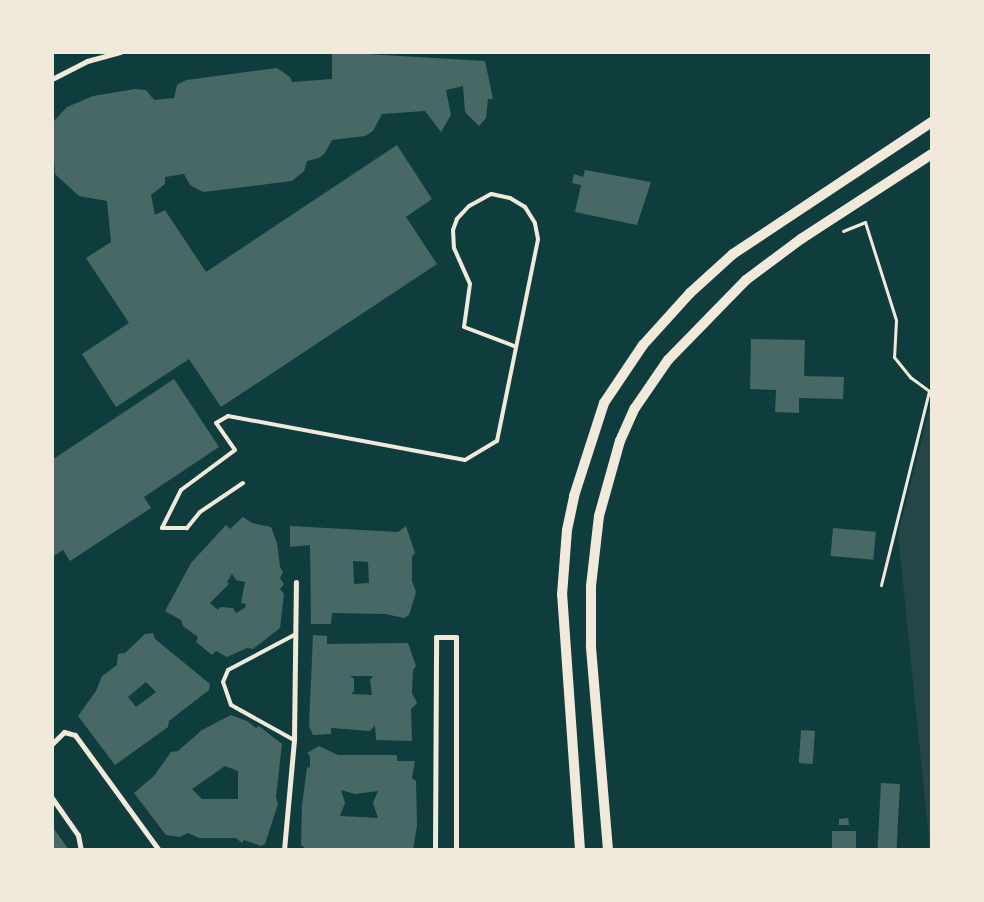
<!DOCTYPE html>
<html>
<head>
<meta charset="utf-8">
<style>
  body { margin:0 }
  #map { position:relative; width:984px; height:902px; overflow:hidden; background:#0f3d3e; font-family:Ubuntu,sans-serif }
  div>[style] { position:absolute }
  .green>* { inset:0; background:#244646 }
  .building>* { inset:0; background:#486865; transform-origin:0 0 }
  .path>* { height:3px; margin:-1.5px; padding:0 1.5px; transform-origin:1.5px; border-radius:1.5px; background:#f1e9da }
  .service>* { height:4px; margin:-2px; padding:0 2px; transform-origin:2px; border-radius:2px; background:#f1e9da }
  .minor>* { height:5px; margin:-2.5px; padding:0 2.5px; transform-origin:2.5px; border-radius:2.5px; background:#f1e9da }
  .secondary>* { height:10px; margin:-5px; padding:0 5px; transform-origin:5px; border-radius:5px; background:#f1e9da }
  span { translate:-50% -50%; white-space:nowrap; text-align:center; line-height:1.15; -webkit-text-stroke:4.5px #f1e9da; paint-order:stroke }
  .frame { position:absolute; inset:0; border:54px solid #f1e9da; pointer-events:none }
</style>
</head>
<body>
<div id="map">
  <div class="green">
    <div style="clip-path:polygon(931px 403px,932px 849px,930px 850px,898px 534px)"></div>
  </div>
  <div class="building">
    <div style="clip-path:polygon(332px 52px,485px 61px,493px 99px,488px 99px,486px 118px,479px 126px,465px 112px,463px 86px,446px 90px,451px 115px,441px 132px,425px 111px,382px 114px,373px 131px,365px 136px,332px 140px,325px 153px,319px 158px,307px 161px,304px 171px,292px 181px,203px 192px,190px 185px,184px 174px,165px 177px,165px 184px,151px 195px,155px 215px,165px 210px,206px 272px,397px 145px,432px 199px,406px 217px,437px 264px,221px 407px,189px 359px,116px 407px,82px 354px,129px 323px,86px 258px,111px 242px,107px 201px,79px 196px,55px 174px,52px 123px,67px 107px,93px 96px,135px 89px,146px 90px,154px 100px,174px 98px,177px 85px,186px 80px,277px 68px,290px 77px,292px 82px,332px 79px)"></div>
    <div style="clip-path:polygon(585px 170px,651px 182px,637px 225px,575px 212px,581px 185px,572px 183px,574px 174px,583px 177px)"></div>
    <div style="clip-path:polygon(751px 339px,805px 340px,804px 376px,844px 377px,843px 399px,799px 398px,799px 413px,775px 412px,776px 390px,750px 389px)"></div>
    <div style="clip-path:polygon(174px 379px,219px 447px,144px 497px,151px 508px,70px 561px,63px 550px,52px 557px,52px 460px)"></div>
    <div style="clip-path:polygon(evenodd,243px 517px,252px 523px,271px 527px,277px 543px,280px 567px,283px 572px,280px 578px,284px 584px,280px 589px,284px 594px,280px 628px,253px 649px,247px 648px,227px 657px,216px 651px,212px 655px,196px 642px,198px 637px,183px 626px,181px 620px,165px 611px,191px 563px,226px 525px,230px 529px,243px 517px,232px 574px,236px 580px,245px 582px,241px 603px,246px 604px,245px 608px,236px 613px,233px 608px,220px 607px,218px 610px,210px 603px,229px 584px,227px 582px,232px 574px)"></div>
    <div style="clip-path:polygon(evenodd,290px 526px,398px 532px,406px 526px,415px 553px,412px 557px,412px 581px,416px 592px,409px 615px,404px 618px,385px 614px,332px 613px,331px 624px,311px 624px,310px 545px,290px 547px,290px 526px,353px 561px,368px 562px,369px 583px,354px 584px,353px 561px)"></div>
    <div style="left:833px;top:528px;width:43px;height:28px;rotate:5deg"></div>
    <div style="clip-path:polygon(evenodd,153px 633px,155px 639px,210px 684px,209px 690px,169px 721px,168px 727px,115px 765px,78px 716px,96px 691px,102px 676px,117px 665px,118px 654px,125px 653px,145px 634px,153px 633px,146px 682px,156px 692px,136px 707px,128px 697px,146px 682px)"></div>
    <div style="clip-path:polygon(evenodd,313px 635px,327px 636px,327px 644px,408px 643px,416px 666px,413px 670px,412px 693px,417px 703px,411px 709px,412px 741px,376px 740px,375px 725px,370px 731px,331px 728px,331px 734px,313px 735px,309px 726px,313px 635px,350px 676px,373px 676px,370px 680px,372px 695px,351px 694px,354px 691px,354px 679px,350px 676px)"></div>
    <div style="clip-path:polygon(evenodd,231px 715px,247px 721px,256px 728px,259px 726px,282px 744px,276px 797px,278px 804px,265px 844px,261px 846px,244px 840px,242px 843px,236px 838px,199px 838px,188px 833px,180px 837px,166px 835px,134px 793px,154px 776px,171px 752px,178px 751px,202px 730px,231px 715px,225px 766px,238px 771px,238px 799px,202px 799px,192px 789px,225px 766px)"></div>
    <div style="left:801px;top:730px;width:14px;height:33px;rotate:4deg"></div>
    <div style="clip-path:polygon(evenodd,319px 746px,338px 755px,397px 755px,397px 761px,415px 761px,412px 778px,416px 781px,417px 826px,413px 850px,307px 850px,301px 845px,302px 805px,307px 768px,310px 767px,310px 756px,307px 753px,319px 746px,341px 790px,355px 794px,378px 791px,373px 803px,378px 818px,340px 816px,345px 803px,341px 790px)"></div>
    <div style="left:881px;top:783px;width:19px;height:67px;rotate:3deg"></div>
    <div style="clip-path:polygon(848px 818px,849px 825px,839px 825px,839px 819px)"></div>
    <div style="clip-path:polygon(52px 826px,69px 850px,52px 850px)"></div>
    <div style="left:832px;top:831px;width:24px;height:19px"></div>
  </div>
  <div class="path">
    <div style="left:843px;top:231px;width:24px;rotate:-22deg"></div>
    <div style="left:865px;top:222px;width:103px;rotate:72.4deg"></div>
    <div style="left:896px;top:320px;width:37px;rotate:93deg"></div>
    <div style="left:894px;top:357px;width:26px;rotate:51deg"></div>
    <div style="left:910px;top:377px;width:24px;rotate:36deg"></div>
    <div style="left:929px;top:391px;width:200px;rotate:103.9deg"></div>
  </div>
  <div class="service">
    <div style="left:243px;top:483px;width:52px;rotate:146deg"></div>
    <div style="left:200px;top:512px;width:21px;rotate:129deg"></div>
    <div style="left:187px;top:528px;width:25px;rotate:180deg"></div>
    <div style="left:162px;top:528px;width:42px;rotate:-63.4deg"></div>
    <div style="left:181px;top:490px;width:67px;rotate:-36.5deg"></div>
    <div style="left:235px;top:450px;width:33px;rotate:-125deg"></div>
    <div style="left:216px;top:423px;width:14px;rotate:-30deg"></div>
    <div style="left:228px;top:416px;width:241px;rotate:10.5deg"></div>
    <div style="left:465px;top:460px;width:37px;rotate:-31deg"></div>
    <div style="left:497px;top:441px;width:206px;rotate:-78.5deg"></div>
    <div style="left:538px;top:239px;width:16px;rotate:-101deg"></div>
    <div style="left:535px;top:223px;width:19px;rotate:-122deg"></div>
    <div style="left:525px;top:207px;width:17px;rotate:-149deg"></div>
    <div style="left:510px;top:198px;width:19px;rotate:-168deg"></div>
    <div style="left:491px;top:194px;width:25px;rotate:151deg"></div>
    <div style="left:469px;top:206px;width:18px;rotate:133deg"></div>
    <div style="left:457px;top:219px;width:12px;rotate:110deg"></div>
    <div style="left:453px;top:230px;width:18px;rotate:87deg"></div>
    <div style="left:454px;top:248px;width:39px;rotate:66deg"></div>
    <div style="left:470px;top:284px;width:43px;rotate:97.9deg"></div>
    <div style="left:464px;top:327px;width:53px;rotate:20.8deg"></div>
    <div style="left:294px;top:740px;width:72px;rotate:-150.9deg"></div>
    <div style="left:231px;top:705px;width:24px;rotate:-109deg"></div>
    <div style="left:223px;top:682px;width:13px;rotate:-67deg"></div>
    <div style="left:228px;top:670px;width:77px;rotate:-27.9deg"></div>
  </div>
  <div class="minor">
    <div style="left:52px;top:79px;width:39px;rotate:-27deg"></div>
    <div style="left:87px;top:61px;width:34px;rotate:-15deg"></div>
    <div style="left:52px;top:744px;width:17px;rotate:-45deg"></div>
    <div style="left:64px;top:732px;width:11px;rotate:15deg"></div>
    <div style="left:75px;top:735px;width:142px;rotate:53.9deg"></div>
    <div style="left:52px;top:798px;width:45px;rotate:54.9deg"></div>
    <div style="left:78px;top:835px;width:15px;rotate:79deg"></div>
    <div style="left:284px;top:850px;width:110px;rotate:-84.8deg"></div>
    <div style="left:294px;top:740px;width:158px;rotate:-89.3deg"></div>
    <div style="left:435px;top:850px;width:213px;rotate:-89.7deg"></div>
    <div style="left:436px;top:637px;width:20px"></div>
    <div style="left:456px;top:637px;width:213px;rotate:90deg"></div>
  </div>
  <div class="secondary">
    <div style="left:580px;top:850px;width:256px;rotate:-94deg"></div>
    <div style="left:562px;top:595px;width:65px;rotate:-85.6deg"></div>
    <div style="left:567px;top:530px;width:35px;rotate:-78deg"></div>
    <div style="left:574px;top:496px;width:98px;rotate:-72.1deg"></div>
    <div style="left:604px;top:403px;width:70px;rotate:-56.1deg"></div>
    <div style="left:643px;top:345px;width:70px;rotate:-47.9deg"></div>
    <div style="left:690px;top:293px;width:58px;rotate:-42.2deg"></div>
    <div style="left:733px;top:254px;width:239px;rotate:-33.6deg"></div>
    <div style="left:608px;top:850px;width:205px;rotate:-94.8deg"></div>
    <div style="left:591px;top:646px;width:60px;rotate:-90deg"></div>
    <div style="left:591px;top:586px;width:70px;rotate:-83.5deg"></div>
    <div style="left:599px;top:516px;width:78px;rotate:-74.4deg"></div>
    <div style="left:620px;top:441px;width:36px;rotate:-66deg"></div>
    <div style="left:635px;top:408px;width:58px;rotate:-55.5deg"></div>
    <div style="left:668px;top:360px;width:112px;rotate:-45.7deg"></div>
    <div style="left:746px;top:280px;width:69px;rotate:-36.7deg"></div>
    <div style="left:801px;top:239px;width:156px;rotate:-33deg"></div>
  </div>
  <div class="frame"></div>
</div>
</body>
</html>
